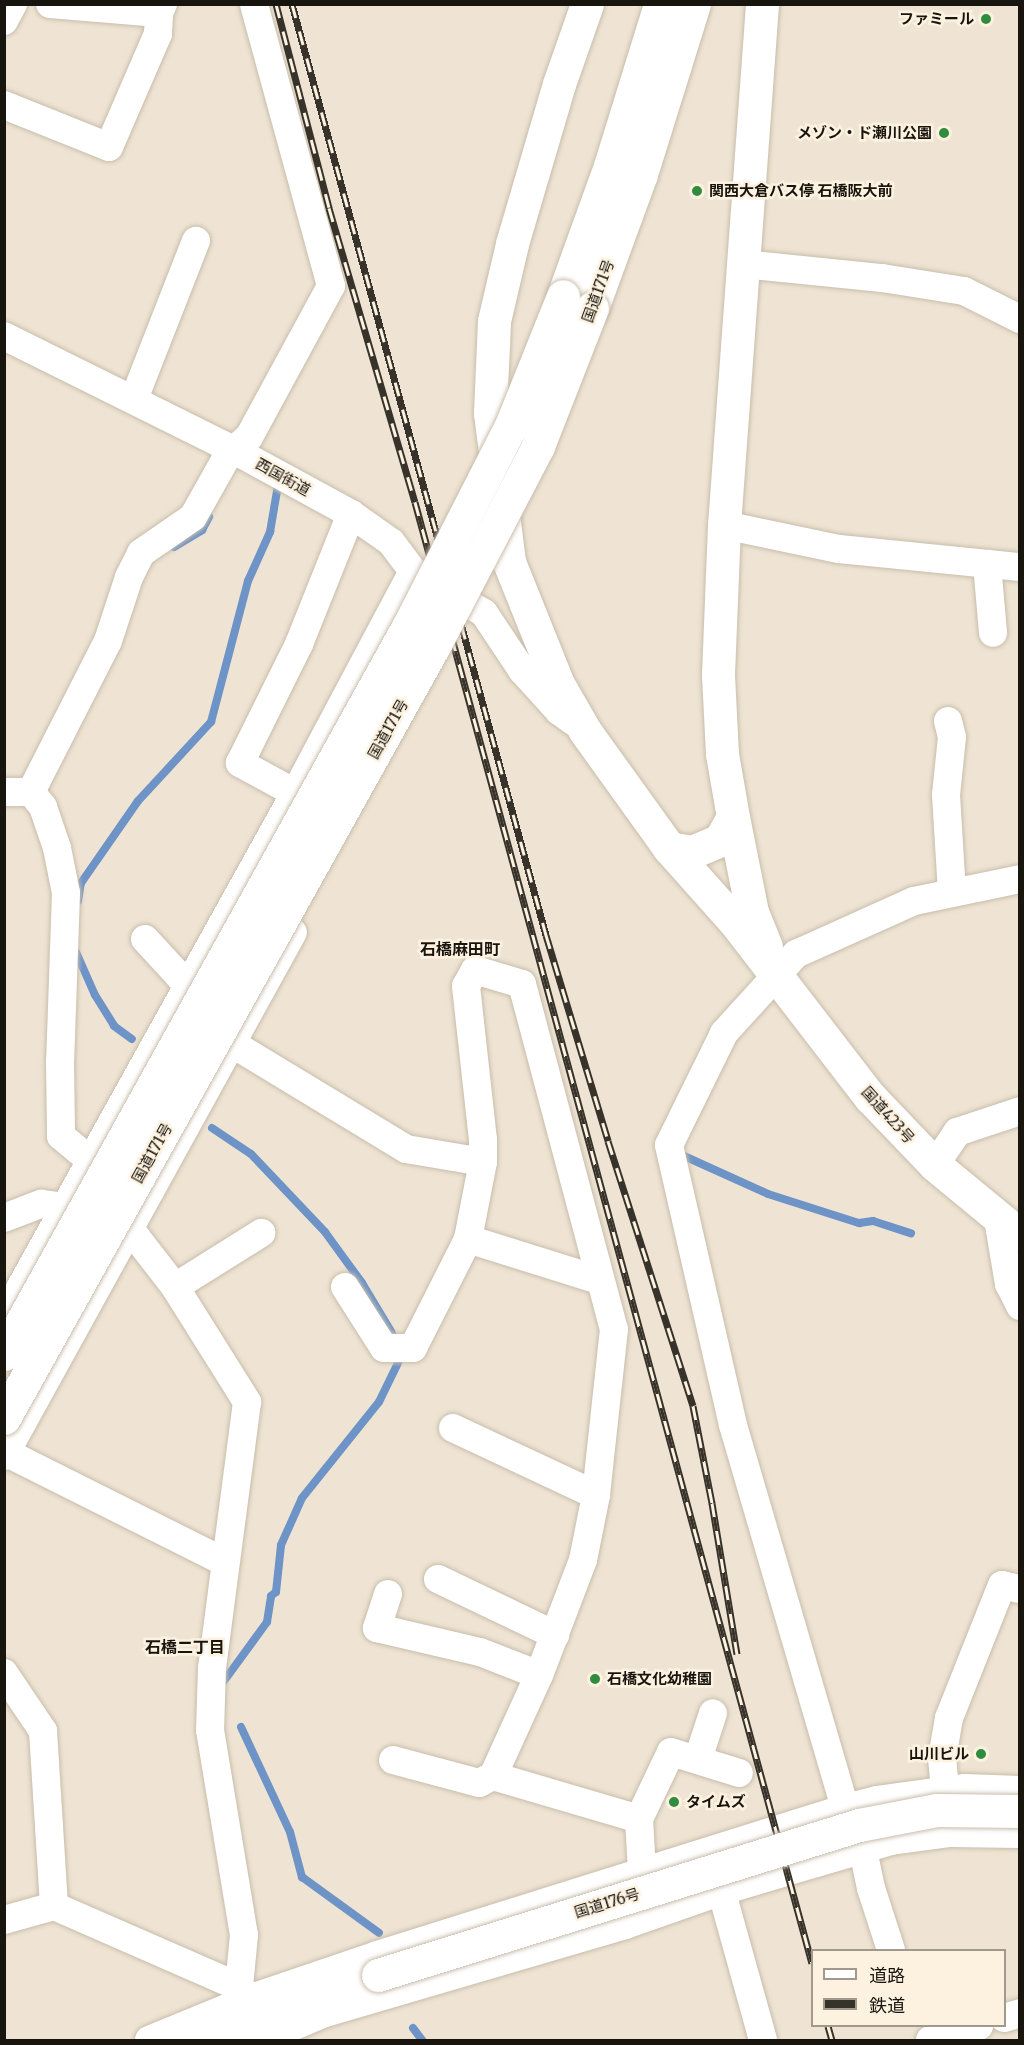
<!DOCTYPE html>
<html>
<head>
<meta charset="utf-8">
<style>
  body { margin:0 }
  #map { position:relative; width:1024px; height:2045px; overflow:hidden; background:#efe4d3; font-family:Merriweather,"Noto Sans JP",serif }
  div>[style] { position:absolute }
  .stream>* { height:8px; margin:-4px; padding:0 4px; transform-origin:4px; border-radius:4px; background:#6d93c7 }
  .roads { filter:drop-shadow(0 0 2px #c8bdac) drop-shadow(0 0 2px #c8bdac) }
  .street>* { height:28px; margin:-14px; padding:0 14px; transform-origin:14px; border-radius:14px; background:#fff }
  .highway>* { height:33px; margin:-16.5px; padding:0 16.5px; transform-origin:16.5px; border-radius:16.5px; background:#fff }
  .rail>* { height:7px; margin-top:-3.5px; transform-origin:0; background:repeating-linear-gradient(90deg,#fdf2e0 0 14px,#37322a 0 28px); box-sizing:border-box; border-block:2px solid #37322a }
  .bridges { filter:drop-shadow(0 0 2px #c8bdac) drop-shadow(0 0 2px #c8bdac) }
  .highway-bridge>* { height:33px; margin:-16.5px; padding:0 16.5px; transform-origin:16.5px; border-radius:16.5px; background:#fff }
  .dots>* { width:16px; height:16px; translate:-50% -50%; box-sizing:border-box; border:3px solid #fdf2e0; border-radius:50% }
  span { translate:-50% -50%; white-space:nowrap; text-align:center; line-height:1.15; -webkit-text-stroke:5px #fdf2e0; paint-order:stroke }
  .poi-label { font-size:15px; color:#18140e; font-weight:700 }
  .right { translate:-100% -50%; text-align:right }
  .left { translate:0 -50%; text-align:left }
  .street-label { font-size:15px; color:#18140e }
  .neighbourhood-label { font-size:16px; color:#18140e; font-weight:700 }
  .frame { position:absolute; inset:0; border:6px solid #18140e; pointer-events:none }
  .legend { position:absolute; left:811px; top:1949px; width:195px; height:78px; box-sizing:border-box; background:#fdf2e0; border:2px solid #a1998c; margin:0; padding:8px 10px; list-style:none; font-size:18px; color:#18140e }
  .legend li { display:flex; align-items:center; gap:12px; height:30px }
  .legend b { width:30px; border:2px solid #a1998c }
</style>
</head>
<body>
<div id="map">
  <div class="stream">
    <div style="left:174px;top:547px;width:33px;rotate:-31deg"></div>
    <div style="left:202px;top:530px;width:15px;rotate:-62deg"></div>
    <div style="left:78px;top:901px;width:18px;rotate:-81deg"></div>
    <div style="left:81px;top:883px;width:100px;rotate:-55.2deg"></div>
    <div style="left:138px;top:801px;width:108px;rotate:-47.3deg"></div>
    <div style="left:211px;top:722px;width:146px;rotate:-75.3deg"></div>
    <div style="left:248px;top:581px;width:54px;rotate:-65.8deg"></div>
    <div style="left:270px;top:532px;width:48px;rotate:-80.3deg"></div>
    <div style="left:278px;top:485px;width:7px;rotate:-153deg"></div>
    <div style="left:76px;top:952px;width:47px;rotate:66.2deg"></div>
    <div style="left:95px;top:995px;width:36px;rotate:58deg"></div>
    <div style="left:114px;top:1026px;width:22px;rotate:36deg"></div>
    <div style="left:212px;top:1128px;width:47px;rotate:33.7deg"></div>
    <div style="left:251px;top:1154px;width:108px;rotate:46.5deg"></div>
    <div style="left:325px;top:1232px;width:63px;rotate:54deg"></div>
    <div style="left:362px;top:1283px;width:58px;rotate:59deg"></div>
    <div style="left:684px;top:1156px;width:92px;rotate:24.3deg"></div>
    <div style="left:768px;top:1194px;width:96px;rotate:17.7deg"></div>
    <div style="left:859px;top:1223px;width:14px;rotate:-8deg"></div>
    <div style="left:873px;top:1221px;width:40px;rotate:18deg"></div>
    <div style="left:224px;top:1681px;width:73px;rotate:-53.9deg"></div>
    <div style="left:267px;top:1622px;width:26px;rotate:-81deg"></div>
    <div style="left:271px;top:1596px;width:6px;rotate:-39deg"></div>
    <div style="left:276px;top:1592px;width:47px;rotate:-83.9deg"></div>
    <div style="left:281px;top:1545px;width:51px;rotate:-65.9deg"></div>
    <div style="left:302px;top:1498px;width:123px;rotate:-51.3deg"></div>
    <div style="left:379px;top:1402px;width:43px;rotate:-64deg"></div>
    <div style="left:241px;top:1727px;width:116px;rotate:65deg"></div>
    <div style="left:290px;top:1832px;width:47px;rotate:75.1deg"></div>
    <div style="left:302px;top:1877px;width:95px;rotate:36deg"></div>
    <div style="left:413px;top:2028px;width:15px;rotate:53deg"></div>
  </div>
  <div class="roads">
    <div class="street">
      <div style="left:50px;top:4px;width:109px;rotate:4.7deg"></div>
      <div style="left:4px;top:21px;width:19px;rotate:-62deg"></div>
      <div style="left:4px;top:105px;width:113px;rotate:21.8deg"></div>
      <div style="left:109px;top:147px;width:123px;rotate:-66.6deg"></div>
      <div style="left:158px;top:34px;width:21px;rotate:-87deg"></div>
      <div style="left:159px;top:13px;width:10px;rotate:-66deg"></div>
      <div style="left:743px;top:264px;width:140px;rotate:5.8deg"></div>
      <div style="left:882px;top:278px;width:83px;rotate:9deg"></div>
      <div style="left:964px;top:291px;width:63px;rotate:26.6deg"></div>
      <div style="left:4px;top:336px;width:254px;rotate:26.4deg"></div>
      <div style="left:232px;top:449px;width:136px;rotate:28.6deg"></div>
      <div style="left:351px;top:514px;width:49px;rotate:35deg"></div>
      <div style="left:391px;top:542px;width:36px;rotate:53deg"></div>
      <div style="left:413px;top:571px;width:82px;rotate:30.6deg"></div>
      <div style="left:484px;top:613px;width:69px;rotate:56.3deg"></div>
      <div style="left:134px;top:399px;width:170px;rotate:-68.6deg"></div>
      <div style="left:724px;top:525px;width:117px;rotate:11.8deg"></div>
      <div style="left:839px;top:549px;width:182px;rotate:5.7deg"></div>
      <div style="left:987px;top:564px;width:69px;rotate:85deg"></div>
      <div style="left:539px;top:666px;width:3px;rotate:135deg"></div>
      <div style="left:537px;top:668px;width:15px;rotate:172deg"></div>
      <div style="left:522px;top:670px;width:55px;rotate:47.9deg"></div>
      <div style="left:559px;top:711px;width:19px;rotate:36deg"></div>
      <div style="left:948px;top:721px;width:16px;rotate:76deg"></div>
      <div style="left:952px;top:737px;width:58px;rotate:95.9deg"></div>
      <div style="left:946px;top:795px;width:98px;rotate:86.5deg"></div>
      <div style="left:4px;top:792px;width:27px"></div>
      <div style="left:31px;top:792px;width:169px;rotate:-63deg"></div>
      <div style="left:108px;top:641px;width:67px;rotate:-71.8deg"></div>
      <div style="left:129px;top:577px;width:27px;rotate:-63deg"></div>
      <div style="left:141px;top:553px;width:63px;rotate:-34.7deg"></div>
      <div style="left:193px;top:517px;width:71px;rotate:-60.6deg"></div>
      <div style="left:228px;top:455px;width:28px;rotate:-41deg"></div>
      <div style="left:249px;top:437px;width:172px;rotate:-61.5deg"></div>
      <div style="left:331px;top:286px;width:292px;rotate:-105.3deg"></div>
      <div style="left:31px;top:792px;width:19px;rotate:51deg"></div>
      <div style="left:43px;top:807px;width:43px;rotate:71.1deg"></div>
      <div style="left:57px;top:848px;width:46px;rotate:78.7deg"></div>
      <div style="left:66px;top:893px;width:168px;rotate:92deg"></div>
      <div style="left:60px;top:1061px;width:75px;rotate:89.2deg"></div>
      <div style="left:61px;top:1136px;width:39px;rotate:40deg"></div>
      <div style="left:295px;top:793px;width:63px;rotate:-151.4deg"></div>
      <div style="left:240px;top:763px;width:133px;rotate:-63.6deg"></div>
      <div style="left:299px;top:644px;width:140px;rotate:-68.2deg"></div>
      <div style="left:145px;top:939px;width:50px;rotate:47.4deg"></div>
      <div style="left:179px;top:976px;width:12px;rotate:31deg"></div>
      <div style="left:218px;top:1035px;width:220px;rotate:31.2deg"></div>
      <div style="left:406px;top:1149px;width:78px;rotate:9.6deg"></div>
      <div style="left:935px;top:1165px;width:40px;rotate:-56deg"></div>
      <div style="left:957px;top:1132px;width:66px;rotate:-18.4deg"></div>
      <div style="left:75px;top:1190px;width:65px;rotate:35.6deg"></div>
      <div style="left:128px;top:1228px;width:13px;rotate:48deg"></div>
      <div style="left:137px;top:1238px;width:62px;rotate:52.2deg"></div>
      <div style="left:175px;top:1287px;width:136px;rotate:57.9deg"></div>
      <div style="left:247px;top:1402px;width:268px;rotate:97.5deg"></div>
      <div style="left:212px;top:1668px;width:62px;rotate:91.8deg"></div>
      <div style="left:210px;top:1730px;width:208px;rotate:80.6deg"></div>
      <div style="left:244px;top:1935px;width:52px;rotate:95.5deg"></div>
      <div style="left:239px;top:1987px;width:16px;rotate:43deg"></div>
      <div style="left:4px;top:1218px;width:40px;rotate:-21deg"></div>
      <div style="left:41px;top:1204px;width:24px;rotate:7deg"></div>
      <div style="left:998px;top:1219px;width:66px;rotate:80.4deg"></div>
      <div style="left:1009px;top:1284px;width:25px;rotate:63deg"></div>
      <div style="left:468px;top:1239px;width:137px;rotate:17.4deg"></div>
      <div style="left:175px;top:1287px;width:102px;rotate:-32.1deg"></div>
      <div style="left:345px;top:1287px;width:72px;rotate:57.4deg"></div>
      <div style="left:384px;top:1348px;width:29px"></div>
      <div style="left:413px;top:1348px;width:122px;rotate:-63.2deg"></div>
      <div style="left:468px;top:1239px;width:78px;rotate:-79deg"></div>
      <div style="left:483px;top:1162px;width:22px;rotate:-90deg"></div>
      <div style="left:483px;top:1140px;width:155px;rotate:-96.3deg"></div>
      <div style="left:466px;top:986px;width:18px;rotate:-61deg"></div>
      <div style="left:475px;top:970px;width:49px;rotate:16.6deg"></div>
      <div style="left:522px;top:984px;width:357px;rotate:75.1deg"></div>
      <div style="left:614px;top:1329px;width:167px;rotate:96.2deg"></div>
      <div style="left:596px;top:1495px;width:66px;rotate:101.3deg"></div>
      <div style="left:583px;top:1560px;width:123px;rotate:110.9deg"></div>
      <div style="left:539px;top:1675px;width:111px;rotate:114.5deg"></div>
      <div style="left:493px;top:1776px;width:152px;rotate:16.4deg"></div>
      <div style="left:4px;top:1317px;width:599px;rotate:-60.95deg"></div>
      <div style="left:295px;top:793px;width:251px;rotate:-62deg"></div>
      <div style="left:453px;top:1428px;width:158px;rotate:25.1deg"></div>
      <div style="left:7px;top:1453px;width:244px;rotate:26.6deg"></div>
      <div style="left:4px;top:1456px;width:598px;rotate:-61.12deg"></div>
      <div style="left:438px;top:1579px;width:130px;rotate:25.6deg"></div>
      <div style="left:388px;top:1594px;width:36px;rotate:108deg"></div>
      <div style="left:377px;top:1628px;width:106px;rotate:13.1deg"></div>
      <div style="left:480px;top:1652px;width:63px;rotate:21.3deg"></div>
      <div style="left:4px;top:1673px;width:70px;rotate:56.1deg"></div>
      <div style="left:43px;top:1731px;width:175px;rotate:86.4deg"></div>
      <div style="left:698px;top:1759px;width:48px;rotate:-71.9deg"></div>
      <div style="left:393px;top:1760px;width:89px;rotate:15deg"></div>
      <div style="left:479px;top:1783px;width:16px;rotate:-27deg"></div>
      <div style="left:947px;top:1810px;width:52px;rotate:-95.5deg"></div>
      <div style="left:942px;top:1758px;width:41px;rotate:-80.1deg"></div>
      <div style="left:949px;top:1718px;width:143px;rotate:-68.3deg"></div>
      <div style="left:1002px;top:1585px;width:18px;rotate:13deg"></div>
      <div style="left:642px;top:1871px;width:52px;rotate:-93.3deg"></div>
      <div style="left:639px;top:1819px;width:74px;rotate:-64.5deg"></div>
      <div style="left:671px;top:1752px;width:71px;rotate:17.2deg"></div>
      <div style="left:717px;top:1875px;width:171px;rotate:74.4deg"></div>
      <div style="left:4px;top:1920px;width:52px;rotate:-15.6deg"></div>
      <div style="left:54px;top:1906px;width:202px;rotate:23.6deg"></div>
      <div style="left:891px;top:1950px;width:65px;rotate:-107.9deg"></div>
      <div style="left:871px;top:1888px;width:39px;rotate:-102deg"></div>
      <div style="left:863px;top:1850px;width:46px;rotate:-113.2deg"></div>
      <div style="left:845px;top:1808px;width:399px;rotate:-106.3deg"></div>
      <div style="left:733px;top:1425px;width:287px;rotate:-102.9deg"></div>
      <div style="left:669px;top:1145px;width:125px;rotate:-63.8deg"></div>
      <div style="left:724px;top:1033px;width:107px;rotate:-47.7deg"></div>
      <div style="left:796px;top:954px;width:129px;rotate:-24.2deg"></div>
      <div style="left:914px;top:901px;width:108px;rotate:-11.7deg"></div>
      <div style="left:1004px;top:2018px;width:17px;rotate:-17deg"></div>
      <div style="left:149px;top:2040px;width:110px;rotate:-22.4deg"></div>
      <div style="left:251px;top:1998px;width:133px;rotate:-18.8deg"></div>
      <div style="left:377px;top:1955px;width:491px;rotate:-17.4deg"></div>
      <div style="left:845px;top:1808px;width:32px;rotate:-14deg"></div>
      <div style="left:876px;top:1800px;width:90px;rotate:-7.7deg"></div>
      <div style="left:965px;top:1788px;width:55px;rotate:2.1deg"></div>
      <div style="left:261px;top:2040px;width:69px;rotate:-22.9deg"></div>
      <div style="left:325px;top:2013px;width:313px;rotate:-16.3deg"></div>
      <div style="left:625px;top:1925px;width:103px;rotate:-19.3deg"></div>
      <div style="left:722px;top:1891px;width:176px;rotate:-16.5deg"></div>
      <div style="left:891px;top:1841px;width:60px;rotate:-7.7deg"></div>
      <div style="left:950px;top:1833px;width:70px;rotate:0.8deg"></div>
      <div style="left:930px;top:2040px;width:51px;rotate:-15.9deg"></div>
    </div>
    <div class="highway">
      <div style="left:587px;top:4px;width:85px;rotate:109.3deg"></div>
      <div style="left:559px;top:84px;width:167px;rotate:106.4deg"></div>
      <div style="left:512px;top:244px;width:79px;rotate:103.2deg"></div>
      <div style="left:494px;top:321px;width:92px;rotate:92.5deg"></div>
      <div style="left:490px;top:413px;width:150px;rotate:82.7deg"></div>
      <div style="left:509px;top:562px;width:131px;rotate:68.1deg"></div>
      <div style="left:558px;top:684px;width:54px;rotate:60.1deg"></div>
      <div style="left:585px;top:731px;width:144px;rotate:54.3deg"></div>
      <div style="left:669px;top:848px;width:99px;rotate:48.3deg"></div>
      <div style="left:735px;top:922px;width:221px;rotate:52.4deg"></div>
      <div style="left:870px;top:1097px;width:94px;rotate:46.3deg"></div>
      <div style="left:935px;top:1165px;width:110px;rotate:39.5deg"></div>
      <div style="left:762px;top:4px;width:522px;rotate:94.17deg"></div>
      <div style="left:724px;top:525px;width:150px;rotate:92.3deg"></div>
      <div style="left:718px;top:675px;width:79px;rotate:87.1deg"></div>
      <div style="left:722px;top:754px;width:64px;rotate:80.1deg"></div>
      <div style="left:733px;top:817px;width:97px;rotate:78.7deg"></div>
      <div style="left:752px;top:912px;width:37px;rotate:68deg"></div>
      <div style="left:563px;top:296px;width:138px;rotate:-70.1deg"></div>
      <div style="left:610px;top:166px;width:170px;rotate:-72.8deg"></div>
      <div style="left:592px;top:308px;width:143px;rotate:-69.9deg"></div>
      <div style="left:641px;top:174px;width:178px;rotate:-72.7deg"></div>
      <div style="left:669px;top:848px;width:23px;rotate:10deg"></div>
      <div style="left:692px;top:852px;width:30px;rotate:-23deg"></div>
      <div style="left:720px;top:840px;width:26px;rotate:-61deg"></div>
      <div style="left:203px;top:2040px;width:126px;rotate:-21.5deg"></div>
      <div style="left:320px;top:1994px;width:61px;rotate:-18.1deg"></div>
    </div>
  </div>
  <div class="rail">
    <div style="left:276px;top:4px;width:211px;rotate:75.4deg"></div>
    <div style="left:329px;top:208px;width:306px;rotate:73.7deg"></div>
    <div style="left:415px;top:502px;width:1514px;rotate:74.8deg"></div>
    <div style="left:292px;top:4px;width:965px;rotate:74.74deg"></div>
    <div style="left:546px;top:935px;width:215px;rotate:73.2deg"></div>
    <div style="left:608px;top:1141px;width:278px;rotate:72.2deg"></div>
    <div style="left:693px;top:1406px;width:99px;rotate:78.9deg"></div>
    <div style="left:712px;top:1503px;width:153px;rotate:80.6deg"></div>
    <div style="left:828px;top:2026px;width:15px;rotate:74deg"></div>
  </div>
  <div class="bridges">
    <div class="highway-bridge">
      <div style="left:4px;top:1354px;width:834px;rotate:-60.95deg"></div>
      <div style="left:409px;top:625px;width:221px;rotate:-62.9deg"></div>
      <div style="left:510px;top:428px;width:142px;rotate:-68.1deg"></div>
      <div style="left:4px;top:1418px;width:886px;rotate:-60.89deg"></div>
      <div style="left:435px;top:644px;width:223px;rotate:-62.5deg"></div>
      <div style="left:538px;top:446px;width:148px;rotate:-68.6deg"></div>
      <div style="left:378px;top:1975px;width:504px;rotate:-17.32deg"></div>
      <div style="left:859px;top:1825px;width:79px;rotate:-10.9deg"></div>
      <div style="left:937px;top:1810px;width:83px;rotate:0.7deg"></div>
    </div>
  </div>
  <div class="dots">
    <div style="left:986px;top:19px;background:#318d3e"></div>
    <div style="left:944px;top:133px;background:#318d3e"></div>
    <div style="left:697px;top:191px;background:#318d3e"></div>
    <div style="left:595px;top:1679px;background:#318d3e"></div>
    <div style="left:981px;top:1754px;background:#318d3e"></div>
    <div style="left:674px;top:1802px;background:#318d3e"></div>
  </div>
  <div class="poi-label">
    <span class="right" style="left:974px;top:19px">ファミール</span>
    <span class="right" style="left:932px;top:133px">メゾン・ド瀬川公園</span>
    <span class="left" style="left:709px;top:191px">関西大倉バス停 石橋阪大前</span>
    <span class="left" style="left:607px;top:1679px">石橋文化幼稚園</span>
    <span class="right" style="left:969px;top:1754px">山川ビル</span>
    <span class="left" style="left:686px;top:1802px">タイムズ</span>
  </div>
  <div class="street-label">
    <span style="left:598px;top:291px;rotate:-70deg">国道171号</span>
    <span style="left:283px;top:477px;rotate:29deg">西国街道</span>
    <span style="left:388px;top:729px;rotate:-61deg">国道171号</span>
    <span style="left:888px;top:1115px;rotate:48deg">国道423号</span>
    <span style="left:152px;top:1153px;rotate:-61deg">国道171号</span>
    <span style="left:607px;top:1903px;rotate:-17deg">国道176号</span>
  </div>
  <div class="neighbourhood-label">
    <span style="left:460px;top:949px">石橋麻田町</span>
    <span style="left:185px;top:1647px">石橋二丁目</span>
  </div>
  <div class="frame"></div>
  <ul class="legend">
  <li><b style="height:8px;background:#fff"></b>道路</li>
  <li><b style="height:8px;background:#37322a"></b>鉄道</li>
  </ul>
</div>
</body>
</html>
